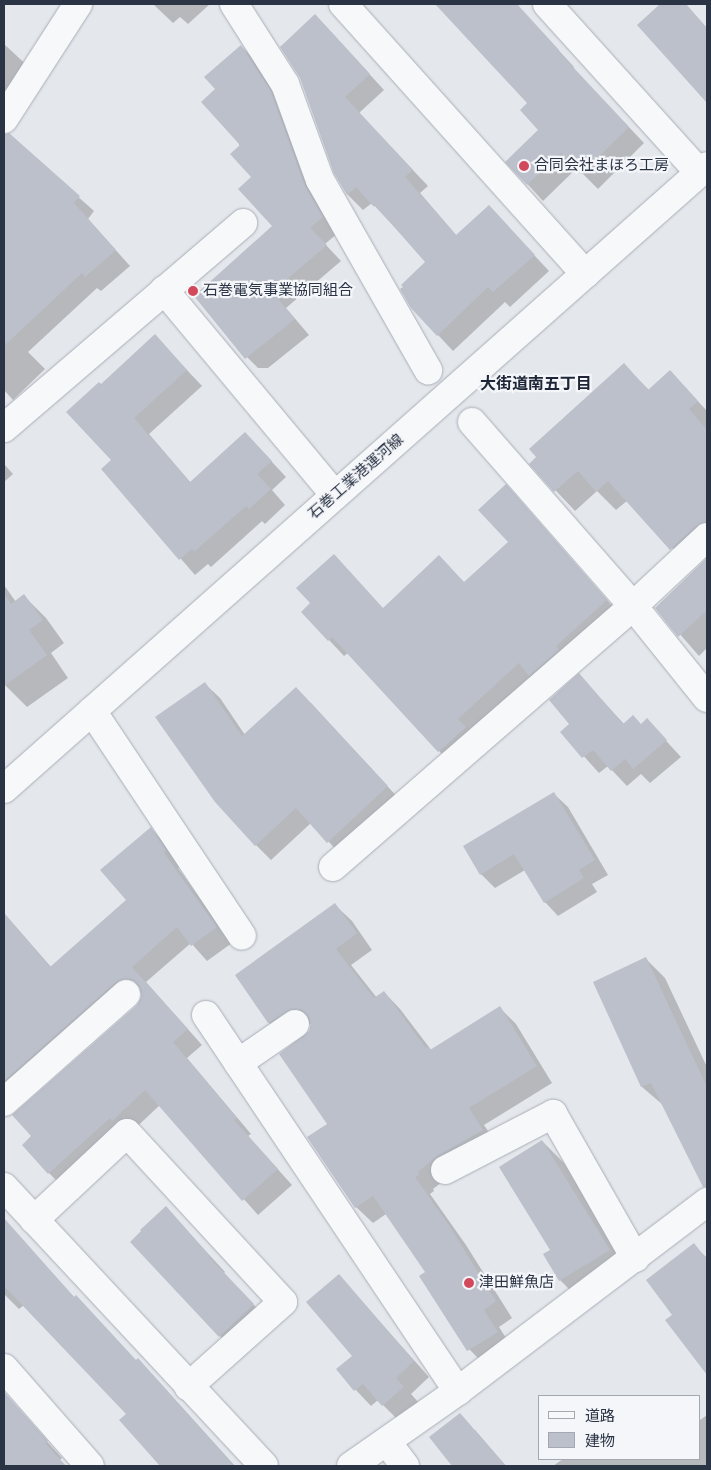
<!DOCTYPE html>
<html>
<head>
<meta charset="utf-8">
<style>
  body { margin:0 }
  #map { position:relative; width:711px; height:1470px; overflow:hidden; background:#e4e7ec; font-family:"Fira Sans","Noto Sans JP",sans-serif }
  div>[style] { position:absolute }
  .shadow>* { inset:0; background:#0003 }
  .building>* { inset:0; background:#bbc0ca }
  .roads { filter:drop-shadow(0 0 1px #a9aeb7) drop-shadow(0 0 1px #a9aeb7) }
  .minor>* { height:28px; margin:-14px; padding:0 14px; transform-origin:14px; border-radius:14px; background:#f7f8fa }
  .dots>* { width:14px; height:14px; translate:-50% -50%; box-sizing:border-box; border:2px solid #f4f6f9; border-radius:50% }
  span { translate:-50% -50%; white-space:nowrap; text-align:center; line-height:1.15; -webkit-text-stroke:4.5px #f4f6f9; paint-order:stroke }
  .poi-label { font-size:15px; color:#2b3445 }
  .left { translate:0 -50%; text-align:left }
  .street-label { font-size:15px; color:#2b3445 }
  .neighbourhood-label { font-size:16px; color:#1d2536; font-weight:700 }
  .frame { position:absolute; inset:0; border:5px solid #2b3445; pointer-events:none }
  .legend { position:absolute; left:538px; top:1395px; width:162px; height:65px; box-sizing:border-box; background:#f4f6f9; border:1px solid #a4a8b1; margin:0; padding:6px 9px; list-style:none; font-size:15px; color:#2b3445 }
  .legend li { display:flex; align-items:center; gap:10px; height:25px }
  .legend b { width:25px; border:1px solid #a4a8b1 }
</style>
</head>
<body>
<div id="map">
  <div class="shadow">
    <div style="clip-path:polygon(153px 4px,210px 4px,188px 24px,180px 17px,173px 23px)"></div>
    <div style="clip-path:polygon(454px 4px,516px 4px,574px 67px,573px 68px,644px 143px,598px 189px,577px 168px,543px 201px,507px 162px,540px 130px,528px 103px)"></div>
    <div style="clip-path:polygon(662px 4px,685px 4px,707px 28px,707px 101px,638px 25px)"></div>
    <div style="clip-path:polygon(331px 32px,384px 90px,359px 113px,428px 186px,420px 193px,457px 236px,489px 207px,549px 271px,510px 307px,505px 302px,453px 351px,438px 335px,427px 262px,372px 203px,363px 210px,348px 195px,335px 173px)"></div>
    <div style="clip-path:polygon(4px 44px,32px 70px,4px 107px)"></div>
    <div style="clip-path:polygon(241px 46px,257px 62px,286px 108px,338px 233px,325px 244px,341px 261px,286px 308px,309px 335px,268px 368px,258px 368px,242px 352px,273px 226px,216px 89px)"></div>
    <div style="clip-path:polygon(4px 134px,9px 135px,94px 211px,88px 219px,130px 266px,101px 291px,97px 288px,28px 352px,45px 369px,13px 400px,4px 390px)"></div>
    <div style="clip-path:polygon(170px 352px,202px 386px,149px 434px,191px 483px,260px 449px,286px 477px,272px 490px,285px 505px,265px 524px,262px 521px,211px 567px,208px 564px,195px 575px,103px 469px,112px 460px,101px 385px)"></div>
    <div style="clip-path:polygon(624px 365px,649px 390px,670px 371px,707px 411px,707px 554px,691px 568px,628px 500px,616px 510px,597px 491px,575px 511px,531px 464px)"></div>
    <div style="clip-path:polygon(4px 464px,13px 474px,4px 482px)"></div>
    <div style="clip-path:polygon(521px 502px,622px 617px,454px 767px,348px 653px,344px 656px,329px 640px,312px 604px,334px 555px,383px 609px,464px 583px,510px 542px)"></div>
    <div style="clip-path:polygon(707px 560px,707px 648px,699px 656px,657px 608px)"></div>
    <div style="clip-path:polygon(4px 585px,16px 602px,24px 596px,46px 618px,64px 643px,51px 653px,68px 678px,27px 707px,4px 684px)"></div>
    <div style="clip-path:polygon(579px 675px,624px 724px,641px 725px,647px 720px,681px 757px,650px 783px,641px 774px,627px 786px,608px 766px,599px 773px,562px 732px,570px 724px)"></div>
    <div style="clip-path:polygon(204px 683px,220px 698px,245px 735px,311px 703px,402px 802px,343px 857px,311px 823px,271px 860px,256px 845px)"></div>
    <div style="clip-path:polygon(554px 794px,568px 807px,608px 875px,592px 884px,597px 892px,558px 916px,545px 902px,525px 870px,495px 888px,481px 874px)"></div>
    <div style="clip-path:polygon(151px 829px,166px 844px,181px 866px,178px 868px,232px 943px,207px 961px,191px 943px,146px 982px,202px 1045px,187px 1058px,251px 1134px,248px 1136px,292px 1185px,258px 1215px,160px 1105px,128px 1135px,64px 1188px,49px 1173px,33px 1136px,137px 1007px,142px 994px,139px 993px,4px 1091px,4px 913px,51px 967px,127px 900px)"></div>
    <div style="clip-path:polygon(335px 905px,352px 921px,372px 950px,351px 965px,377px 998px,384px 992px,400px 1009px,432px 1051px,500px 1008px,516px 1024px,552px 1083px,484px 1125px,498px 1146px,454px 1173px,433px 1189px,434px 1191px,430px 1194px,466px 1245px,512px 1318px,499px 1327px,513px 1349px,482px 1362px,465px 1345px,427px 1273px,386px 1214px,373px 1223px,356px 1207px,329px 1124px,310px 1032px,312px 1023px,285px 1039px,269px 1023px,236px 976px)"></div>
    <div style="clip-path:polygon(646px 959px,665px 978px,707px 1067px,707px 1185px,699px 1177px,663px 1105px,642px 1087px,594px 983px)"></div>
    <div style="clip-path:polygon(542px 1141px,564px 1163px,631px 1272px,582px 1302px,560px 1280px,552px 1250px)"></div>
    <div style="clip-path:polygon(4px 1221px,75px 1298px,136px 1361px,153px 1375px,235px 1466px,162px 1466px,120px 1420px,128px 1414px,24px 1305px,19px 1309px,4px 1294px)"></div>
    <div style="clip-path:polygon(181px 1224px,225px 1272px,224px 1273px,269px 1321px,235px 1352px,220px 1336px)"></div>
    <div style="clip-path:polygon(694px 1245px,707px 1258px,707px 1368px,693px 1354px,674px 1315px)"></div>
    <div style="clip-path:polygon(339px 1276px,429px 1377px,411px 1394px,419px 1403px,399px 1421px,378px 1400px,371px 1406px,337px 1370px,353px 1356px)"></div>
    <div style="clip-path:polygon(5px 1395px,62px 1458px,60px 1460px,66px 1466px,4px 1466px)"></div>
    <div style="clip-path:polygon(707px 1415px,707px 1466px,553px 1466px,563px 1459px,700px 1459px,700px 1420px)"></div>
    <div style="clip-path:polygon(475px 1430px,506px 1466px,454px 1466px,431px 1437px)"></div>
  </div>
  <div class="building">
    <div style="clip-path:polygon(435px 4px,517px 4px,559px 50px,558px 51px,629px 127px,581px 174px,561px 153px,527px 185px,505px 162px,538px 130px,520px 110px,527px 103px)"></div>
    <div style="clip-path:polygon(660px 4px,686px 4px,707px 28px,707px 103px,637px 25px)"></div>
    <div style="clip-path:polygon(315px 14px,370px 74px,345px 97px,413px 170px,405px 177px,456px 235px,489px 205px,535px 255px,493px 292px,488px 287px,437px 336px,411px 308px,400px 289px,403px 287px,401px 285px,425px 262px,375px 205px,374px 207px,356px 187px,347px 195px,334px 173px,300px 78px,280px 47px)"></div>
    <div style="clip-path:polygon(241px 45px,271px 91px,305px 186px,323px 217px,310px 228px,327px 245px,272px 292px,295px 319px,245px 359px,194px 296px,272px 226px,238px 189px,251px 177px,230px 154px,240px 145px,201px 102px,215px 89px,204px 77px)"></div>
    <div style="clip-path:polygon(9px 133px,80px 196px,74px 203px,116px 250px,85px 277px,82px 273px,4px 346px,4px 135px)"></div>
    <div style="clip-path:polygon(155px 334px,187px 370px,134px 418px,190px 482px,245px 432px,272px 461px,257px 474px,271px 489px,249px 509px,246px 506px,194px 552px,192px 549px,179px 560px,101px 469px,111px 460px,66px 412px,99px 382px,101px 384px)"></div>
    <div style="clip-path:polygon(624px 363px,648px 390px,670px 370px,698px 401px,689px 409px,707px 430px,707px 522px,696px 526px,670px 550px,608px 481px,596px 492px,578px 471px,554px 492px,529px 464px,536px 457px,529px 449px)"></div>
    <div style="clip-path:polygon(506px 484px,607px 600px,556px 646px,559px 650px,529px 676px,519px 663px,458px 719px,466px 727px,438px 752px,332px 637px,328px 641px,301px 612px,310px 603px,296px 588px,334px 554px,383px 608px,439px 555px,464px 582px,508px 542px,478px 510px)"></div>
    <div style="clip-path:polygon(707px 558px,707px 610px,678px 637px,655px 608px)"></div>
    <div style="clip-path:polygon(4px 593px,11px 604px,24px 594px,43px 620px,29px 630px,47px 655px,4px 686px)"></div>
    <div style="clip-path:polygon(579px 673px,623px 724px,633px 715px,641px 724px,647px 718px,667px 740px,633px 769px,625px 759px,611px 771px,593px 750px,582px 758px,560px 732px,569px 724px,549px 700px)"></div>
    <div style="clip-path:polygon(205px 682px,242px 736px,296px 687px,388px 786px,327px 843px,296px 808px,255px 846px,215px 802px,155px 717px)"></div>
    <div style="clip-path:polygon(554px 792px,595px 860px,579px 870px,584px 878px,544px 903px,514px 854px,480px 875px,463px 846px)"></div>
    <div style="clip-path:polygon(151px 827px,166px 850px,164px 853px,217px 927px,191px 946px,177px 927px,132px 967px,188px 1029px,173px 1042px,237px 1118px,234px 1120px,278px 1169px,242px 1201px,145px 1090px,112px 1121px,110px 1118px,48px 1174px,22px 1145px,31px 1136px,12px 1115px,136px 1006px,141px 999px,141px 991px,138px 984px,131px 979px,123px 979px,116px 982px,4px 1081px,4px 913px,50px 967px,126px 900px,100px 870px)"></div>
    <div style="clip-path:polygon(335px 903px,357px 933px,336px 949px,374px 998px,384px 991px,426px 1048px,428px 1047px,430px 1050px,500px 1006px,537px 1066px,469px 1108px,483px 1130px,437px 1156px,418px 1172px,419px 1175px,415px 1177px,450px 1227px,496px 1301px,484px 1310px,498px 1332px,467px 1351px,419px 1276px,425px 1272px,373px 1196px,355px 1208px,307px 1137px,327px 1124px,279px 1054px,309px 1031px,311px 1023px,308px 1016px,302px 1010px,293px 1009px,268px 1023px,235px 975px)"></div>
    <div style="clip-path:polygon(646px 957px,707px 1087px,707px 1187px,703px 1187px,651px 1083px,641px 1087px,593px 982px)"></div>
    <div style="clip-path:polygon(542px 1140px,610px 1250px,559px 1281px,543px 1254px,550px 1250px,499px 1167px)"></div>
    <div style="clip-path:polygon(166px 1206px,210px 1256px,209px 1257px,254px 1304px,219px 1337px,130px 1242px,141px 1231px,140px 1230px)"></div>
    <div style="clip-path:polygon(4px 1218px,74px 1297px,76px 1295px,136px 1360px,138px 1358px,234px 1466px,160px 1466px,119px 1420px,126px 1414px,4px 1286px)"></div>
    <div style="clip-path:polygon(694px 1243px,707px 1260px,707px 1375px,665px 1320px,672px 1315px,646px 1280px)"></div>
    <div style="clip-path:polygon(339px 1274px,414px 1361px,396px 1378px,404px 1387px,382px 1406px,363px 1384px,354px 1391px,336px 1369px,352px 1356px,306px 1302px)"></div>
    <div style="clip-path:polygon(4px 1392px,48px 1441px,45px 1443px,66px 1466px,4px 1466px)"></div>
    <div style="clip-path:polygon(460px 1413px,506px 1466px,452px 1466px,429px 1437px)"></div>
  </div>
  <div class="roads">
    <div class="minor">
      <div style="left:234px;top:4px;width:95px;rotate:57.5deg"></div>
      <div style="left:285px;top:84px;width:102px;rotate:70deg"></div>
      <div style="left:320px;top:180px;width:219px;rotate:60.4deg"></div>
      <div style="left:343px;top:4px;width:363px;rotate:48.1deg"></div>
      <div style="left:547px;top:4px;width:227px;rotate:47.9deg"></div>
      <div style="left:4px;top:119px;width:137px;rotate:-57.2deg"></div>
      <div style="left:164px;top:290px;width:267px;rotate:50.2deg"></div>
      <div style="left:472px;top:422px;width:244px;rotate:48.8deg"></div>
      <div style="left:633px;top:606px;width:118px;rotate:51.2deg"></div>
      <div style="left:4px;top:428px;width:315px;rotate:-40.6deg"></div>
      <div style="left:92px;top:711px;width:270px;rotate:56.3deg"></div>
      <div style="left:4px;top:789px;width:939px;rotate:-41.55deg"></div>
      <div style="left:333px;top:867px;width:398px;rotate:-41deg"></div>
      <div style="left:633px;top:606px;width:101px;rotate:-43deg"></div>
      <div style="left:206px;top:1015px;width:453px;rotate:56.2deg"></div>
      <div style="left:238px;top:1063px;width:69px;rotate:-34.4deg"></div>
      <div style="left:4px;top:1102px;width:163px;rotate:-41.5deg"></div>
      <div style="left:445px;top:1170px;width:122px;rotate:-27.4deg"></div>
      <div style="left:553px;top:1114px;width:166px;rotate:60.3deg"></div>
      <div style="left:4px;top:1187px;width:381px;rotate:47deg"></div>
      <div style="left:34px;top:1220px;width:127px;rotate:-43.1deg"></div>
      <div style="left:127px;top:1133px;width:230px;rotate:47.3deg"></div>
      <div style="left:283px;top:1302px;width:127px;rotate:138.2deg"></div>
      <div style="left:4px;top:1368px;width:130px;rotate:48.7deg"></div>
      <div style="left:387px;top:1442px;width:30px;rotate:53deg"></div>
      <div style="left:351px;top:1466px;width:131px;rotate:-35deg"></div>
      <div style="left:458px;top:1391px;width:313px;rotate:-37.2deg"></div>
    </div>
  </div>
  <div class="dots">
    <div style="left:524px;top:166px;background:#d1495b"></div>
    <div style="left:193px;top:291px;background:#d1495b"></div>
    <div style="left:469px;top:1283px;background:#d1495b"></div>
  </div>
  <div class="poi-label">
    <span class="left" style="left:534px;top:166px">合同会社まほろ工房</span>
    <span class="left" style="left:203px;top:291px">石巻電気事業協同組合</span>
    <span class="left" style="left:479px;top:1283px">津田鮮魚店</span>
  </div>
  <div class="street-label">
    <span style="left:356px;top:477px;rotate:-41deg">石巻工業港運河線</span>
  </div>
  <div class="neighbourhood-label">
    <span style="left:536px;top:384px">大街道南五丁目</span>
  </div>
  <div class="frame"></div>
  <ul class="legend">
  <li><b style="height:6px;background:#f7f8fa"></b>道路</li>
  <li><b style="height:14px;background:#bbc0ca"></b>建物</li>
  </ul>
</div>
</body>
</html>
